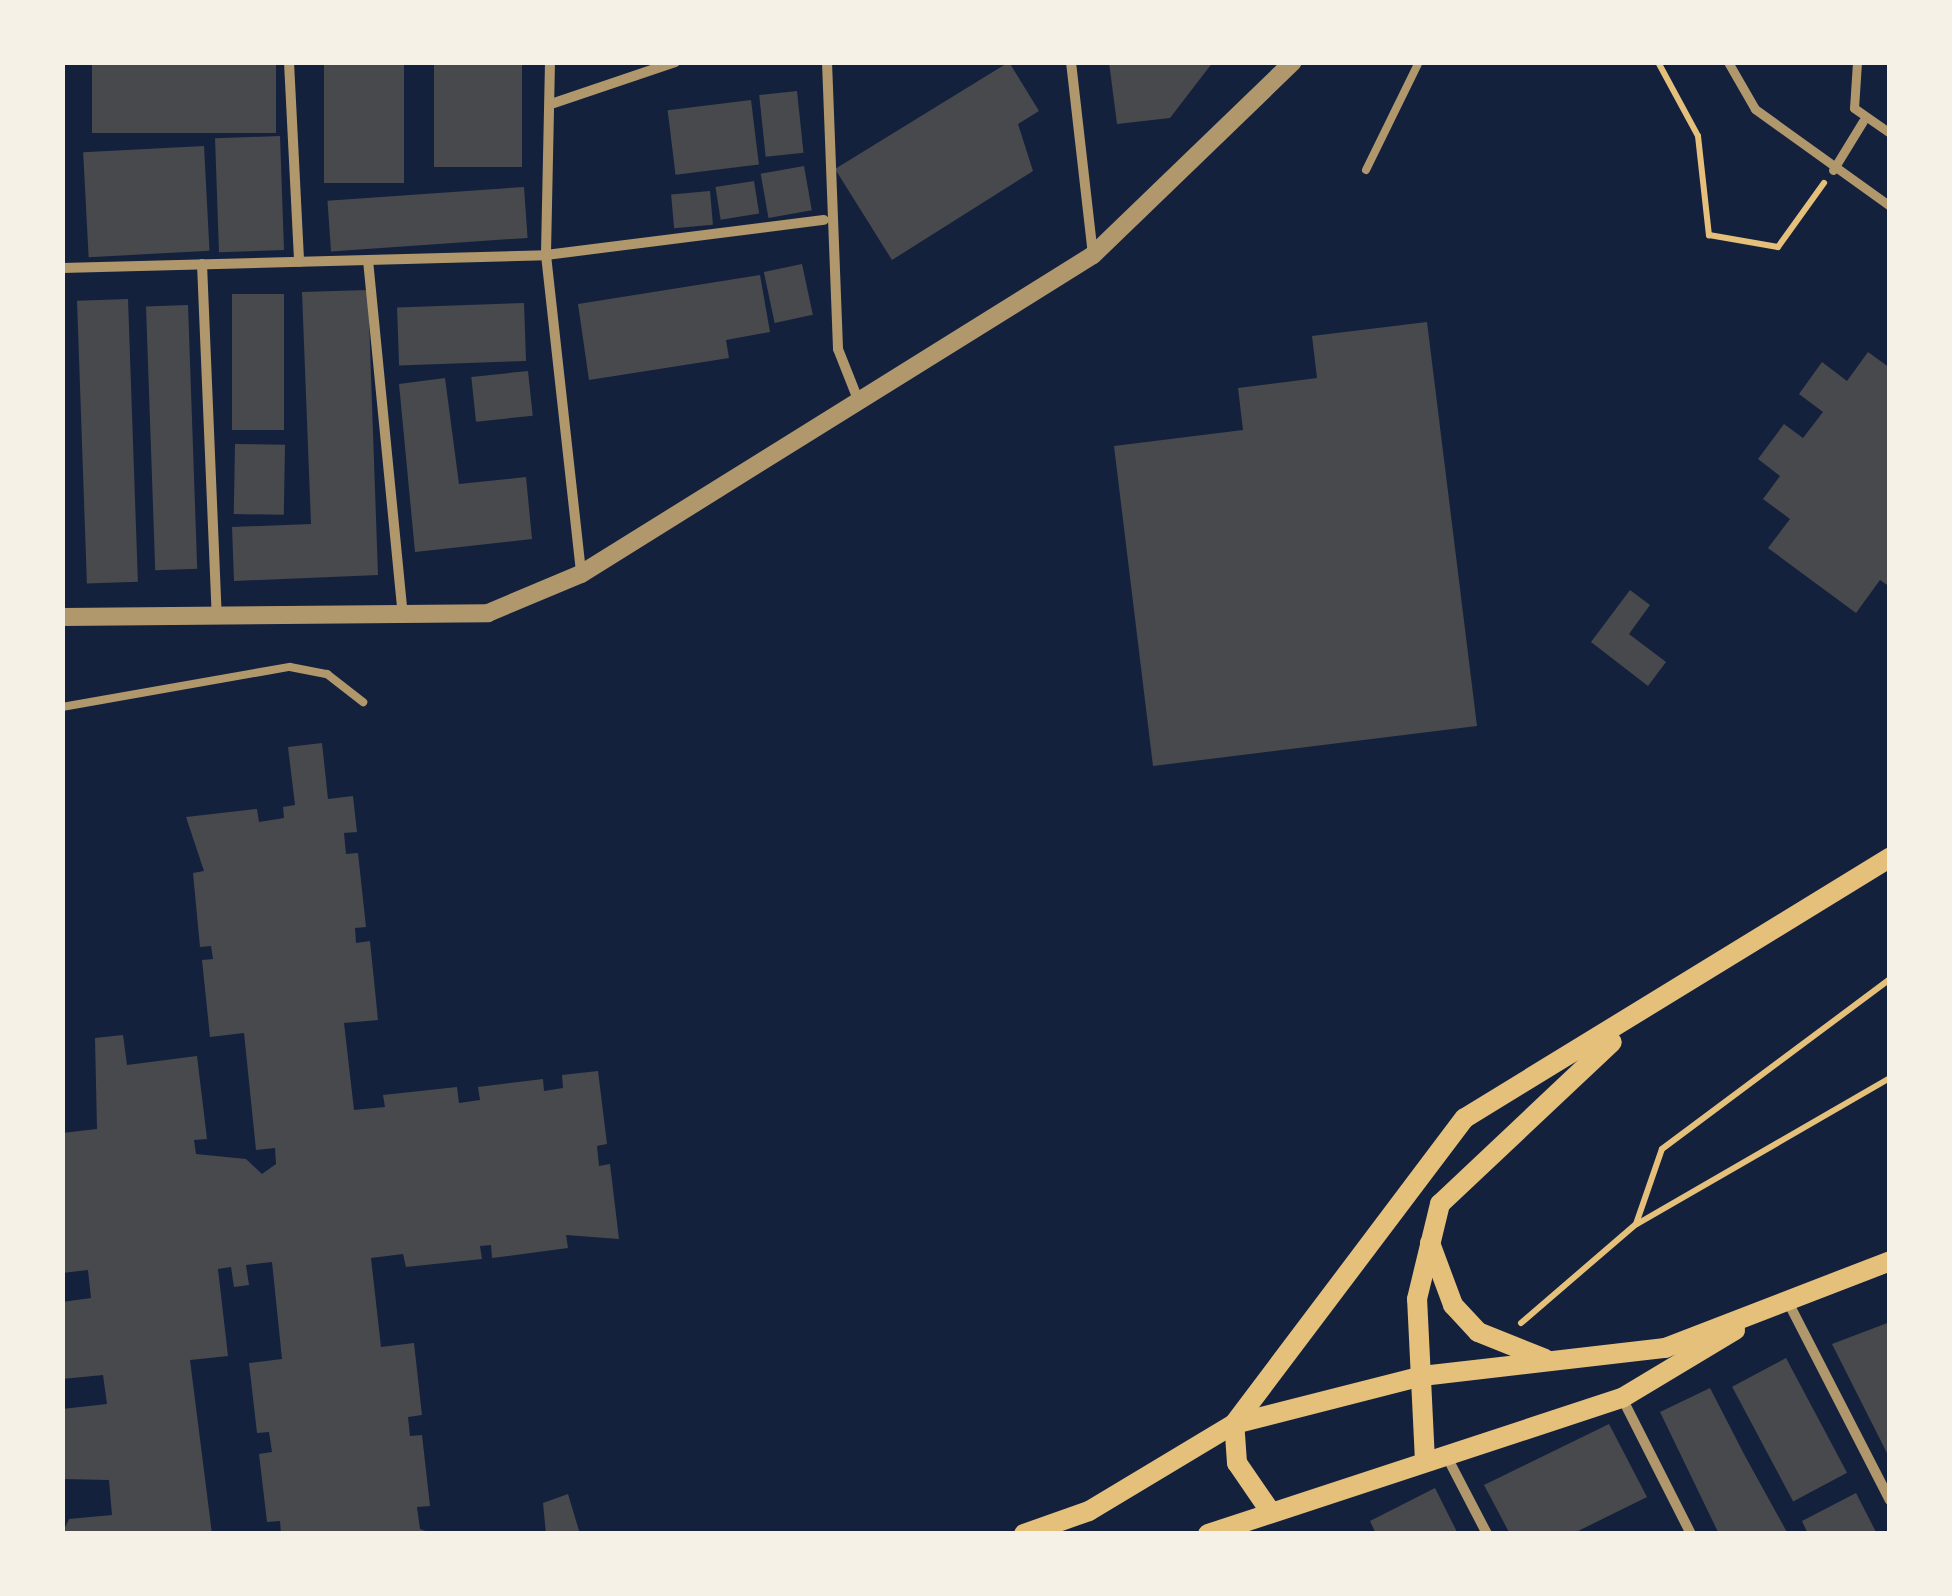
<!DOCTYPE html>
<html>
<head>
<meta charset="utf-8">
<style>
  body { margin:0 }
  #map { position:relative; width:1952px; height:1596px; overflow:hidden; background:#14213d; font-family:"Libre Baskerville",serif }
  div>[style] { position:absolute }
  .building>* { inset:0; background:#48494c; transform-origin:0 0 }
  .path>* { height:6px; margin:-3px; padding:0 3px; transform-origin:3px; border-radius:3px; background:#e5c07b }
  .service>* { height:8px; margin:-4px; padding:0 4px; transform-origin:4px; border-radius:4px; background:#b1986c }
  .pedestrian>* { height:9px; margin:-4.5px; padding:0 4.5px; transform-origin:4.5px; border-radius:4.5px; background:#b1986c }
  .minor>* { height:10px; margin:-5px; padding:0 5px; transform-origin:5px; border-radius:5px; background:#b1986c }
  .tertiary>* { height:18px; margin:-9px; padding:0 9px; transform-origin:9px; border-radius:9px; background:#b1986c }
  .secondary>* { height:20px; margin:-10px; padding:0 10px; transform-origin:10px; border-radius:10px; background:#e5c07b }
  span { translate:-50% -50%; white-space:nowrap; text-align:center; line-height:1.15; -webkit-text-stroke:10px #f6f1e7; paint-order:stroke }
  .frame { position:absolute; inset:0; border:65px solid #f6f1e7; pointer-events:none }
</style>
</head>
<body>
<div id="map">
  <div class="building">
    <div style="left:92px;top:62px;width:184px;height:71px"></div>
    <div style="left:324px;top:62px;width:80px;height:121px"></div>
    <div style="left:434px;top:62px;width:88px;height:105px"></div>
    <div style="clip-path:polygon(1009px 62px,1039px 111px,1018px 124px,1033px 171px,892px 260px,835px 169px)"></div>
    <div style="clip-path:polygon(1109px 62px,1213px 62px,1170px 118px,1117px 124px)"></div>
    <div style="left:797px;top:91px;width:62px;height:38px;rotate:84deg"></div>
    <div style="left:751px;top:100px;width:65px;height:84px;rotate:83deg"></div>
    <div style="left:280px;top:136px;width:114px;height:65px;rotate:88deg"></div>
    <div style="left:204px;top:146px;width:105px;height:121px;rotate:87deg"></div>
    <div style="left:804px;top:166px;width:45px;height:44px;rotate:80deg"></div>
    <div style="left:754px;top:181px;width:33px;height:39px;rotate:81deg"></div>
    <div style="left:524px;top:187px;width:51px;height:197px;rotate:86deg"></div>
    <div style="left:710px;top:191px;width:34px;height:39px;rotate:85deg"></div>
    <div style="left:802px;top:264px;width:52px;height:39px;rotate:78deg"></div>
    <div style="clip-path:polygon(760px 275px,770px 332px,726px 340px,729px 358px,589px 380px,578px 304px)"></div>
    <div style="clip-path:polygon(368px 290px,378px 575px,234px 581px,232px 527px,311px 524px,302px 292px)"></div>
    <div style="left:232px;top:294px;width:52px;height:136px"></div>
    <div style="left:128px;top:299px;width:283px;height:51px;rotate:88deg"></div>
    <div style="left:524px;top:303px;width:58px;height:127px;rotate:88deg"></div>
    <div style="left:188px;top:305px;width:264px;height:42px;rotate:88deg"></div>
    <div style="clip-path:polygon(1427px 322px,1477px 726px,1153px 766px,1114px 446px,1243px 430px,1238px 388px,1317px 378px,1312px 336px)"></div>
    <div style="clip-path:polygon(1868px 352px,1890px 368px,1890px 587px,1880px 580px,1856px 613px,1768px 548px,1790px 519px,1763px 499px,1780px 476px,1758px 459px,1784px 424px,1803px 438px,1823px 412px,1799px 394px,1822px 362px,1847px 381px)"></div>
    <div style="left:528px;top:371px;width:45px;height:57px;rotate:84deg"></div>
    <div style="clip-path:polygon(445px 378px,459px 484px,526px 477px,532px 539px,415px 552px,399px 384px)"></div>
    <div style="left:235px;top:444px;width:50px;height:70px;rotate:1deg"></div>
    <div style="clip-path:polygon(1630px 590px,1650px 605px,1629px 634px,1666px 662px,1648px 686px,1591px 642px)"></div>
    <div style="clip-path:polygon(322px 743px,328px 799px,353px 796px,357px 832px,344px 833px,346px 854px,358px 853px,366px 927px,355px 928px,356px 943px,370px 941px,378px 1020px,344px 1023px,354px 1110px,385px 1107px,383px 1095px,457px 1087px,459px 1103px,480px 1100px,478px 1087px,543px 1079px,544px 1091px,563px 1088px,562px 1075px,598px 1071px,607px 1144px,597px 1146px,599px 1166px,610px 1164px,619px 1239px,566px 1235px,568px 1248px,492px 1258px,491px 1245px,480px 1246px,482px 1259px,406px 1267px,403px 1254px,371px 1258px,381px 1347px,414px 1343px,422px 1415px,408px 1417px,410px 1436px,422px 1435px,430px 1506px,417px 1507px,420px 1529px,434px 1534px,281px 1534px,280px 1521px,267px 1522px,259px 1454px,272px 1452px,269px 1432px,257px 1433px,249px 1363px,282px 1359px,272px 1262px,246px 1265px,249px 1285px,234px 1287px,231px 1267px,218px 1269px,228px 1356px,190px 1360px,212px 1534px,62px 1534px,69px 1519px,112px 1515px,109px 1480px,62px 1479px,62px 1409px,107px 1404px,103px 1375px,62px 1379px,62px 1302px,91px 1298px,88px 1270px,62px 1273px,62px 1133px,97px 1129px,95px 1038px,123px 1035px,127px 1065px,197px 1056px,207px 1139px,194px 1140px,196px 1154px,246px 1159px,262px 1174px,276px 1164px,275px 1148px,256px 1150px,244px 1033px,210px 1037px,202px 960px,213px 959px,211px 946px,200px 947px,193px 873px,204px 871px,186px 817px,257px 809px,259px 822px,284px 818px,283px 807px,295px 805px,288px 747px)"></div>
    <div style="clip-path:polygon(1890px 1322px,1890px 1459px,1832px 1344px)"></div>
    <div style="left:1786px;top:1358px;width:130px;height:61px;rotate:62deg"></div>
    <div style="clip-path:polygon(1710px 1388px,1745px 1456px,1788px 1534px,1719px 1534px,1660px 1412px)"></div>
    <div style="clip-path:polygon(1609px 1424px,1647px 1497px,1572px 1534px,1510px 1534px,1484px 1485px)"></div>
    <div style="clip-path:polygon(1435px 1488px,1458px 1534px,1376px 1534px,1370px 1521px)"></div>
    <div style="clip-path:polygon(1856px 1493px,1877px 1534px,1808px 1534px,1802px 1521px)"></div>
    <div style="clip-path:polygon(568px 1494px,580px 1534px,546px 1534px,543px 1503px)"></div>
  </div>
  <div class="path">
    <div style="left:1658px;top:62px;width:84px;rotate:61.6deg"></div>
    <div style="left:1698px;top:136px;width:100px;rotate:83.7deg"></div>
    <div style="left:1709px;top:235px;width:70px;rotate:9.9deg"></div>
    <div style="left:1778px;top:247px;width:79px;rotate:-54.3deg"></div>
    <div style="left:1637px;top:1224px;width:292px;rotate:-30deg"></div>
    <div style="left:1521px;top:1323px;width:152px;rotate:-40.7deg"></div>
    <div style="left:1636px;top:1224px;width:79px;rotate:-70.9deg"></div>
    <div style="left:1662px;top:1149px;width:284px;rotate:-36.7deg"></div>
  </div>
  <div class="service">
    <div style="left:1366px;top:170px;width:120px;rotate:-63.9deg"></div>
    <div style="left:62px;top:707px;width:231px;rotate:-10deg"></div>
    <div style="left:290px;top:667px;width:38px;rotate:11deg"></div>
    <div style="left:327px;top:674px;width:46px;rotate:37.9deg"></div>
  </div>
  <div class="pedestrian">
    <div style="left:1728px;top:62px;width:54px;rotate:60.1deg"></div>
    <div style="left:1755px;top:109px;width:166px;rotate:35.7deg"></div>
    <div style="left:1857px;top:62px;width:46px;rotate:93.7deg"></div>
    <div style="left:1854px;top:108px;width:44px;rotate:34.8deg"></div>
    <div style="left:1833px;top:170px;width:57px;rotate:-58.5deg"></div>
  </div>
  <div class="minor">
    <div style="left:289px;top:62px;width:200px;rotate:87.1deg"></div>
    <div style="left:550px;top:62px;width:193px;rotate:91.2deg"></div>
    <div style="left:546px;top:255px;width:321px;rotate:83.7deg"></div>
    <div style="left:827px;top:62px;width:287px;rotate:87.8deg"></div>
    <div style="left:838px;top:349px;width:57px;rotate:68.4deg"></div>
    <div style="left:1071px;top:62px;width:194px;rotate:83.5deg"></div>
    <div style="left:554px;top:103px;width:128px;rotate:-18.7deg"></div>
    <div style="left:368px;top:260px;width:358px;rotate:84.4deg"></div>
    <div style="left:202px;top:264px;width:354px;rotate:87.6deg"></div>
    <div style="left:62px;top:268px;width:484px;rotate:-1.5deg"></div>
    <div style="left:546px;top:255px;width:280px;rotate:-7.2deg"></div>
    <div style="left:1787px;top:1300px;width:225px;rotate:62.8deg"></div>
    <div style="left:1622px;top:1398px;width:153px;rotate:63.1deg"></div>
    <div style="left:1447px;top:1457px;width:87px;rotate:62.5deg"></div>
  </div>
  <div class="tertiary">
    <div style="left:62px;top:617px;width:426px;rotate:-0.5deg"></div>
    <div style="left:488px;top:613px;width:101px;rotate:-22.8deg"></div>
    <div style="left:581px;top:574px;width:603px;rotate:-31.92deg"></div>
    <div style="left:1093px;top:255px;width:278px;rotate:-44deg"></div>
  </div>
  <div class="secondary">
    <div style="left:1430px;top:1243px;width:66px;rotate:69.6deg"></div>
    <div style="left:1453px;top:1305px;width:37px;rotate:47deg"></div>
    <div style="left:1478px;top:1332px;width:72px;rotate:21.9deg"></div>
    <div style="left:1425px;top:1461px;width:162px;rotate:-92.8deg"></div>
    <div style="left:1417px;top:1299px;width:98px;rotate:-76.4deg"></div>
    <div style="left:1440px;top:1204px;width:236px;rotate:-43.3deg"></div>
    <div style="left:1270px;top:1511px;width:58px;rotate:-124.5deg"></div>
    <div style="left:1237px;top:1463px;width:39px;rotate:-94deg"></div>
    <div style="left:1234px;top:1424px;width:383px;rotate:-53deg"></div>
    <div style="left:1465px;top:1118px;width:498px;rotate:-31.5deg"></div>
    <div style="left:1024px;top:1534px;width:69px;rotate:-19.5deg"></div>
    <div style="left:1089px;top:1511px;width:169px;rotate:-31deg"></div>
    <div style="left:1234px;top:1424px;width:194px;rotate:-14.3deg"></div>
    <div style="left:1422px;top:1376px;width:245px;rotate:-6.6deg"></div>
    <div style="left:1665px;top:1348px;width:241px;rotate:-21.1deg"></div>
    <div style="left:1208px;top:1534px;width:436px;rotate:-18.2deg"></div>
    <div style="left:1622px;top:1398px;width:132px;rotate:-31deg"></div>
  </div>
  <div class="frame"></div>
</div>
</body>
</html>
